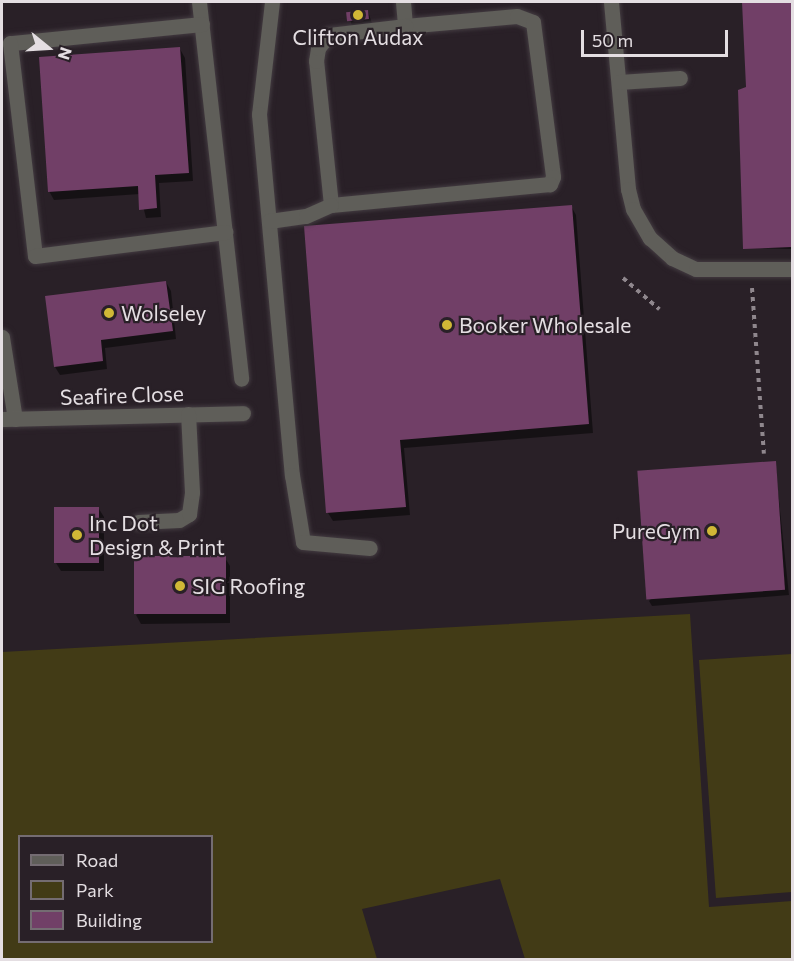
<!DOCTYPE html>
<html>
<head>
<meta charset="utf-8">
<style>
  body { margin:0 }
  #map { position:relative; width:794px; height:961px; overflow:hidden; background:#292027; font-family:Commissioner,sans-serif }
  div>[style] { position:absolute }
  .green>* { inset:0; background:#423b16 }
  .shadow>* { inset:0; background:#0007 }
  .building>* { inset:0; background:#713f67; transform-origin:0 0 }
  .path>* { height:4px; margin-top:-2px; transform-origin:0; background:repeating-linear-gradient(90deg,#8f878d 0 4.5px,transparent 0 9px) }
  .roads { filter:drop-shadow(0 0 2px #433b41) drop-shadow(0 0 2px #433b41) }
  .minor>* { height:15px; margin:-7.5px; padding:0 7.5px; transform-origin:7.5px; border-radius:7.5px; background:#5f5e59 }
  .dots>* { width:16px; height:16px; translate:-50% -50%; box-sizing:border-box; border:3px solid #292027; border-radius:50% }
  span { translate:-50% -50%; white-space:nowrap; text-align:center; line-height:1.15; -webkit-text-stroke:4.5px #292027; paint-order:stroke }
  .poi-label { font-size:21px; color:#e4dee2 }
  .left { translate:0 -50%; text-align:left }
  .right { translate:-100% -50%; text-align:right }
  .street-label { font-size:21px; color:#e4dee2 }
  .frame { position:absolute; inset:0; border:3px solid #e4dee2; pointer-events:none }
  .legend { position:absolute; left:18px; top:835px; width:195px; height:108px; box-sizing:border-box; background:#292027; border:2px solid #746c72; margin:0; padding:8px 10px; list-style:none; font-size:18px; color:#e4dee2 }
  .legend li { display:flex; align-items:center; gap:12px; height:30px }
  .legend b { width:30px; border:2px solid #746c72 }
  .north { position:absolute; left:18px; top:18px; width:60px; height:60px; -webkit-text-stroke:4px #292027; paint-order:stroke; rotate:108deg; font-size:16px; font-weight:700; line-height:24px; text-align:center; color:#e4dee2 }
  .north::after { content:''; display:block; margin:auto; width:21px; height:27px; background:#e4dee2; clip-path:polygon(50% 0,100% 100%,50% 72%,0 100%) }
  .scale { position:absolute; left:581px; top:30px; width:147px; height:27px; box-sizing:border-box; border:3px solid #e4dee2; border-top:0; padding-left:8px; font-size:18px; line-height:21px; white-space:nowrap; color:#e4dee2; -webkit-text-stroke:4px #292027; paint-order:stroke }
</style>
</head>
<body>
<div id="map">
  <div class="green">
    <div style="clip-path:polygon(evenodd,690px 614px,709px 907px,792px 901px,792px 959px,525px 959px,500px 879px,362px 909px,377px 959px,2px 959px,2px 652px,690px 614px,20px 836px,212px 836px,212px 942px,20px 942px,20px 836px)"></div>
    <div style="clip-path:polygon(792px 654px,792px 892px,716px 898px,699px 660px)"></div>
  </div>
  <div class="shadow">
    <div style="clip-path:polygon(744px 2px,792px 2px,792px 249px,745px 248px,748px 88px)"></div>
    <div style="clip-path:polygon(368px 11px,373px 27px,353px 29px,348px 13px)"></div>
    <div style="clip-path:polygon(180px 49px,185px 58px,193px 181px,159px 183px,161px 217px,146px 218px,140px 194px,54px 200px,49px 191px)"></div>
    <div style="clip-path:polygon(571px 206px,576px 215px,593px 433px,404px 448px,410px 515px,333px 521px,328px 513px,305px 228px)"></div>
    <div style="clip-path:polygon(166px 282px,171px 291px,176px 339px,105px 348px,107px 369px,60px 375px,55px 367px)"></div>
    <div style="clip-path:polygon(775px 463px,789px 595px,652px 606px,649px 601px)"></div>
    <div style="clip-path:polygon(99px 509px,104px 517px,104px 571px,61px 571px,56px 563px)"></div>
    <div style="clip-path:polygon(225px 558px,230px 566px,230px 623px,141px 624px,136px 615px)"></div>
  </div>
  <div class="building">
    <div style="clip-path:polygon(742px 2px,792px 2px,792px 247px,743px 249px,738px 90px,746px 87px)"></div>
    <div style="left:368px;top:10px;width:9px;height:22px;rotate:84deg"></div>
    <div style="clip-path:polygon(180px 47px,189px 173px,155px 175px,157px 208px,139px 210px,138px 186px,48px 192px,39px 57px)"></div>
    <div style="clip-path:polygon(572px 205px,589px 424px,400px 440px,406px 507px,326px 513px,304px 226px)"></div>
    <div style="clip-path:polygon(166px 281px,173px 331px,101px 340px,103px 361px,54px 367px,45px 296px)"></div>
    <div style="left:776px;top:461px;width:129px;height:139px;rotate:86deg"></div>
    <div style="left:54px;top:507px;width:45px;height:56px"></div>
    <div style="left:226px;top:556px;width:58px;height:92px;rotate:90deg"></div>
  </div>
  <div class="path">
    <div style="left:623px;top:278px;width:48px;rotate:40.7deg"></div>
    <div style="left:752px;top:288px;width:166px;rotate:85.9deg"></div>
  </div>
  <div class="roads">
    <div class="minor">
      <div style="left:199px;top:2px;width:379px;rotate:83.6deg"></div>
      <div style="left:272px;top:2px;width:113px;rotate:96.6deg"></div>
      <div style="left:259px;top:114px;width:363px;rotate:84.8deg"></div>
      <div style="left:292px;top:475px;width:68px;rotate:80.7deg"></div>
      <div style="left:303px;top:542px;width:67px;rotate:5.1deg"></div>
      <div style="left:403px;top:2px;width:24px;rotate:85deg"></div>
      <div style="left:405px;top:26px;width:112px;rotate:-5.1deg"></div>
      <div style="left:517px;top:16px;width:17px;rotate:21deg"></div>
      <div style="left:533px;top:22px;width:156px;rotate:82.6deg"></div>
      <div style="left:553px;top:177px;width:8px;rotate:113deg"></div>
      <div style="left:550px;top:184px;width:220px;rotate:174.5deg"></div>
      <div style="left:331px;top:205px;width:145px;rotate:-95.9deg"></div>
      <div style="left:316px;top:61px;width:13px;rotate:-81deg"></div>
      <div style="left:318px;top:48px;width:17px;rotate:-50deg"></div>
      <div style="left:329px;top:35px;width:77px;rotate:-6.8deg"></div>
      <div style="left:611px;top:2px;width:188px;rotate:84.8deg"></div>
      <div style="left:628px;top:189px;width:21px;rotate:76deg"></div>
      <div style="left:633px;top:209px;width:34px;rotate:60deg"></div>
      <div style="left:650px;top:238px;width:30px;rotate:42deg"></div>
      <div style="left:672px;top:258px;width:26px;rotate:25deg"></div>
      <div style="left:696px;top:269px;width:96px"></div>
      <div style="left:202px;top:24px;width:193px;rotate:174.3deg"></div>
      <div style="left:10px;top:43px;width:214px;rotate:83.3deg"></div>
      <div style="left:35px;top:256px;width:192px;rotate:-7.2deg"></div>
      <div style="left:619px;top:82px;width:61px;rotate:-3.8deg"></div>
      <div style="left:269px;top:221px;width:37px;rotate:-8deg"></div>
      <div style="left:306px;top:216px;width:27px;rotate:-24deg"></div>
      <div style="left:2px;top:337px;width:83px;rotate:81deg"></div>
      <div style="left:2px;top:419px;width:241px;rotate:-1.4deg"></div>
      <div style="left:138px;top:522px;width:41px;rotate:-2.8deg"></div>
      <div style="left:179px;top:520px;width:12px;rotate:-31deg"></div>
      <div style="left:189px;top:514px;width:22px;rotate:-82deg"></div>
      <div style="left:192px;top:492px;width:78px;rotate:-92.9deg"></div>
    </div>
  </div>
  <div class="dots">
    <div style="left:358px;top:15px;background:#d0b736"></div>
    <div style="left:109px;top:313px;background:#d0b736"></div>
    <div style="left:447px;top:325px;background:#d0b736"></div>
    <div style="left:712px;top:531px;background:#d0b736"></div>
    <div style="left:77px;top:535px;background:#d0b736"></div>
    <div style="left:180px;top:586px;background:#d0b736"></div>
  </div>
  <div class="poi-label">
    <span style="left:358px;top:37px">Clifton Audax</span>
    <span class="left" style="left:121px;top:313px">Wolseley</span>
    <span class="left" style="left:459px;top:325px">Booker Wholesale</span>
    <span class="left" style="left:89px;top:535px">Inc Dot<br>Design &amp; Print</span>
    <span class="right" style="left:700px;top:531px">PureGym</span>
    <span class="left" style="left:192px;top:586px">SIG Roofing</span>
  </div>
  <div class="street-label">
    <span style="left:122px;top:395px;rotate:-2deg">Seafire Close</span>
  </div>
  <div class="frame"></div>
  <ul class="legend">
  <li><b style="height:8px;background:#5f5e59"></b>Road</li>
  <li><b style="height:16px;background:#423b16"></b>Park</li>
  <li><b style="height:16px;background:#713f67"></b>Building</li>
  </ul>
  <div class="north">N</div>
  <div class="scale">50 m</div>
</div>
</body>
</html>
